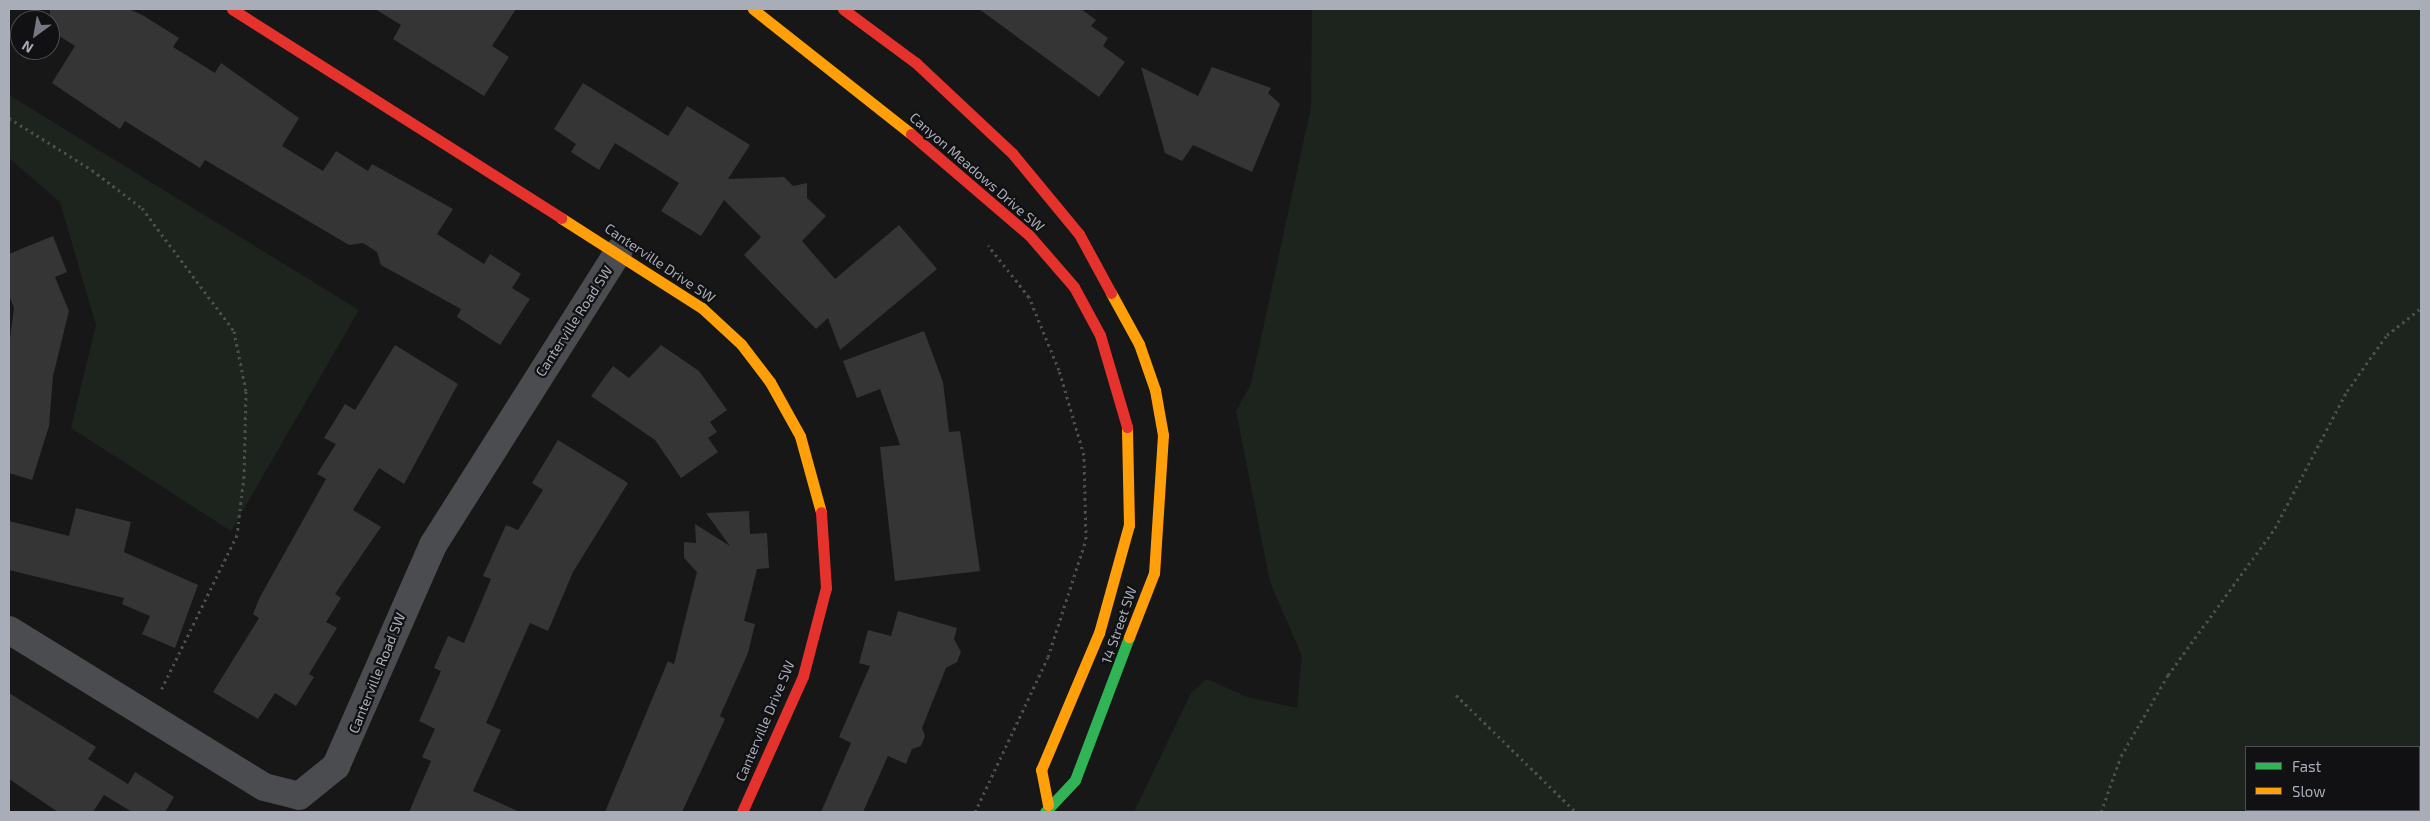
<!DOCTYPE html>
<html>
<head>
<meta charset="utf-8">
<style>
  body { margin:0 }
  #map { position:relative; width:2430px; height:821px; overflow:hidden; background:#171717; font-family:"Exo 2",sans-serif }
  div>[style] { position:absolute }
  .green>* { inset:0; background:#1d241e }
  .building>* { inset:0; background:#353536 }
  .path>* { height:3px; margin-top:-1.5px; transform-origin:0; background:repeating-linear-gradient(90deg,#4d4e52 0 2.5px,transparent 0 6.5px) }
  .street>* { height:28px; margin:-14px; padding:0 14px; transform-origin:14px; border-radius:14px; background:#4b4c50 }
  .fast>* { height:11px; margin:-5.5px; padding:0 5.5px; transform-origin:5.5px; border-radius:5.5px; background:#30b455 }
  .slow>* { height:11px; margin:-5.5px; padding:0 5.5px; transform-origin:5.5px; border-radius:5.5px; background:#ff9f0a }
  .jam>* { height:11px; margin:-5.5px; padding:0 5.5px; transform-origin:5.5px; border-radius:5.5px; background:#e5322d }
  span { translate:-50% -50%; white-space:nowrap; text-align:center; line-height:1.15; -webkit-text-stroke:4.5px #111113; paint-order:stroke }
  .street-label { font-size:14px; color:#a8adb8 }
  .frame { position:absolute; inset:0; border:10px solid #a8adb8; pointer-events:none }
  .legend { position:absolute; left:2245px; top:746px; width:175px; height:65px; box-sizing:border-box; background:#111113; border:1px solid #4d4f55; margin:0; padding:6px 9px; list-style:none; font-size:15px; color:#a8adb8 }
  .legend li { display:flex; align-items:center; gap:10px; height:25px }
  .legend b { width:25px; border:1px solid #4d4f55 }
  .north { position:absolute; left:10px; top:10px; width:50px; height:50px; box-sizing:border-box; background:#111113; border:1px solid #4d4f55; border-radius:50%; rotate:212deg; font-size:14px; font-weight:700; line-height:20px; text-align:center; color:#a8adb8 }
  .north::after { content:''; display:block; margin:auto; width:18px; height:22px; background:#757880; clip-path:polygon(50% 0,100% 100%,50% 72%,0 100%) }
</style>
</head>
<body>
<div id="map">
  <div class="green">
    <div style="clip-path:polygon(evenodd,1312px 9px,2421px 9px,2421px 812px,1134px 812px,1191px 693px,1207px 679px,1247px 697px,1297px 708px,1302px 656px,1270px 582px,1236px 411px,1251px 384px,1311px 107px,1312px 9px,2246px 747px,2419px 747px,2419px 810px,2246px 810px,2246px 747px)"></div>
    <div style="clip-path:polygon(9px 95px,359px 310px,231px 531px,71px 428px,96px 325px,60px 202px,9px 158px)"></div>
  </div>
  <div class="building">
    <div style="clip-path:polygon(50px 9px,129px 9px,144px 16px,179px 38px,173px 47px,215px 73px,221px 63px,299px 118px,282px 146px,323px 171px,336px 151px,368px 171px,372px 164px,453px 209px,437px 234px,484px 264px,490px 254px,521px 274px,512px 288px,530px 299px,500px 345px,457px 317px,461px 309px,381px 265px,377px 252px,363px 243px,349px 245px,205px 160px,200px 168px,125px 121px,120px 129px,52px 83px,75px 46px,50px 30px)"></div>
    <div style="clip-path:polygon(375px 9px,516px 9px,492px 46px,509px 57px,484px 96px,393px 39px,401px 25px)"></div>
    <div style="clip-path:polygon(979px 9px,1081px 9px,1096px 20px,1091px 26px,1108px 38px,1103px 46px,1125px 62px,1099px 97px)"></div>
    <div style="clip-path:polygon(1141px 67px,1198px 96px,1212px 67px,1271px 88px,1268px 93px,1280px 104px,1252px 172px,1193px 145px,1182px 161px,1165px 153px)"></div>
    <div style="clip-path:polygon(583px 83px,668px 136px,687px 106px,750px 145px,728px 179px,784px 177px,793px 186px,807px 183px,807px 198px,826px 216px,802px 241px,835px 279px,899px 225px,937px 269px,840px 350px,828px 318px,816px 329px,744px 255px,761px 237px,724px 200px,701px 236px,661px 211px,679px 183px,615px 143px,599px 170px,571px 152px,576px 144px,554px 129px)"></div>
    <div style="clip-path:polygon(53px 236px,67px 272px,55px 277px,69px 311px,53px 376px,49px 426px,32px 480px,9px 473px,9px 346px,14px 308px,9px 295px,9px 254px)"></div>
    <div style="clip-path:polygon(924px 331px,943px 382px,949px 432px,960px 431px,980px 571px,895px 581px,880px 447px,900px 445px,880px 389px,857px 398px,843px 361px)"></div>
    <div style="clip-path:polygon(395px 345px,458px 384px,404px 484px,379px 468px,353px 510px,381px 527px,335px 594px,341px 598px,326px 622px,337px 628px,309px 674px,314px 677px,296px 706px,275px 693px,258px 719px,213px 692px,259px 618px,253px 614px,260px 597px,326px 479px,317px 474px,336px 444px,324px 438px,345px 404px,355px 410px)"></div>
    <div style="clip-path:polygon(661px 345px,699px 371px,727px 410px,710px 422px,717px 432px,708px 438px,718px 452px,681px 478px,655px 440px,591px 396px,613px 366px,629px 378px)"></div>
    <div style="clip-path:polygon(558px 440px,628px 483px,573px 572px,548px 631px,530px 623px,486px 723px,501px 730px,473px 791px,520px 812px,409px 812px,431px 761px,422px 757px,435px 729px,419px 721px,441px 671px,434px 668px,448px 636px,464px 643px,491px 579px,483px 576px,506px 525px,518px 530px,543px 490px,532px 483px)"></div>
    <div style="clip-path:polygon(76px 508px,131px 522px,124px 552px,198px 585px,175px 648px,142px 634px,150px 616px,122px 604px,124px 598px,9px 570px,9px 521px,69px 536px)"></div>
    <div style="clip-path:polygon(749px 511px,750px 534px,767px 533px,769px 568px,757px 569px,744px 621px,755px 624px,748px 653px,720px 716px,725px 719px,682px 812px,605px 812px,668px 661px,674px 664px,697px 572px,684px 558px,684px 542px,696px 543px,695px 524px,730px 546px,706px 513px)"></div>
    <div style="clip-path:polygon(898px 611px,957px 628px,954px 639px,961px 652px,957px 662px,946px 668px,922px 728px,925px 736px,921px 746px,912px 749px,906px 764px,888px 756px,863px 812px,821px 812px,851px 743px,839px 737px,870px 666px,859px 663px,868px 630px,891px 636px)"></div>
    <div style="clip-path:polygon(9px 693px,96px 747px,88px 759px,128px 784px,135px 772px,174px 797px,165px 812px,132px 812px,104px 795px,93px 812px,58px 812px,9px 779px)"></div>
  </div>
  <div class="path">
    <div style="left:9px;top:118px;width:98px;rotate:32.1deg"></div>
    <div style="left:92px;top:170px;width:63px;rotate:37.2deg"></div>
    <div style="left:142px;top:208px;width:154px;rotate:53.2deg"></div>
    <div style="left:234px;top:331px;width:61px;rotate:78.7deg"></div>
    <div style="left:246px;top:391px;width:85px;rotate:91.3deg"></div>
    <div style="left:244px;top:476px;width:59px;rotate:96.8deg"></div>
    <div style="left:237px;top:535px;width:173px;rotate:116.1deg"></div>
    <div style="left:1456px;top:695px;width:168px;rotate:44.3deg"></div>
    <div style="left:975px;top:812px;width:171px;rotate:-64.8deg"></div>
    <div style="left:1048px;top:657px;width:124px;rotate:-72.1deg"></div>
    <div style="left:1086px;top:539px;width:84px;rotate:-91.4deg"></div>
    <div style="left:1084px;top:455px;width:89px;rotate:-106.4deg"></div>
    <div style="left:1059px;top:370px;width:79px;rotate:-112.3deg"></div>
    <div style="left:1029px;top:297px;width:66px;rotate:-128.3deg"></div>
    <div style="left:2101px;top:812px;width:59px;rotate:-70.3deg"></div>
    <div style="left:2121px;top:756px;width:94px;rotate:-59.9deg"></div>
    <div style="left:2168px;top:675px;width:182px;rotate:-53.9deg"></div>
    <div style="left:2275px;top:528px;width:155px;rotate:-62.3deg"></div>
    <div style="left:2347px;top:391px;width:69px;rotate:-54.5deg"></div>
    <div style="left:2387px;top:335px;width:43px;rotate:-38.5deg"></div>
  </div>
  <div class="street">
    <div style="left:9px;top:630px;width:299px;rotate:31.6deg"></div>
    <div style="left:264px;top:787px;width:36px;rotate:14deg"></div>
    <div style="left:299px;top:796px;width:48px;rotate:-39deg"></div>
    <div style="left:336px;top:766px;width:241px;rotate:-66.3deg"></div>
    <div style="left:433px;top:545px;width:347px;rotate:-57.7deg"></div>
  </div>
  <div class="fast">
    <div style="left:1045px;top:812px;width:44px;rotate:-46.8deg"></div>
    <div style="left:1075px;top:780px;width:153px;rotate:-69.3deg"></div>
  </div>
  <div class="slow">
    <div style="left:753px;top:9px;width:201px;rotate:38.3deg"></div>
    <div style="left:561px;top:218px;width:167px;rotate:32.6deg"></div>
    <div style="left:702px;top:308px;width:53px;rotate:42.7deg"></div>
    <div style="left:741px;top:344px;width:48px;rotate:52.7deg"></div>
    <div style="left:770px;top:382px;width:62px;rotate:60.9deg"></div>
    <div style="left:800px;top:436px;width:79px;rotate:74.6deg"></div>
    <div style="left:1111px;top:293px;width:58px;rotate:61.2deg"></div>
    <div style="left:1139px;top:344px;width:49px;rotate:70.8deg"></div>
    <div style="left:1155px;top:390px;width:46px;rotate:79.9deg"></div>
    <div style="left:1163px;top:435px;width:138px;rotate:93.7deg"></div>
    <div style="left:1154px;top:573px;width:69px;rotate:111.3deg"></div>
    <div style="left:1048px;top:805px;width:36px;rotate:-101deg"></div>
    <div style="left:1041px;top:770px;width:149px;rotate:-67.1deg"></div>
    <div style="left:1099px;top:633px;width:112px;rotate:-74.5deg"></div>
    <div style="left:1129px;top:525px;width:98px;rotate:-91.2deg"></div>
  </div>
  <div class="jam">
    <div style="left:232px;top:9px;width:390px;rotate:32.4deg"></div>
    <div style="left:843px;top:9px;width:91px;rotate:36.5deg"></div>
    <div style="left:916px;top:63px;width:132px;rotate:43.2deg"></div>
    <div style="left:1012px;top:153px;width:105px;rotate:50.4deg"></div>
    <div style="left:1079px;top:234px;width:67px;rotate:61.5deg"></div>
    <div style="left:911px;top:134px;width:155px;rotate:40.6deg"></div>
    <div style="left:1029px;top:235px;width:69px;rotate:49.1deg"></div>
    <div style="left:1074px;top:287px;width:55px;rotate:61.6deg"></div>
    <div style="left:1100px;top:335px;width:96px;rotate:73.6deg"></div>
    <div style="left:742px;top:812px;width:149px;rotate:-65.8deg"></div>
    <div style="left:803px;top:676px;width:91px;rotate:-75.4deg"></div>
    <div style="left:826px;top:588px;width:76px;rotate:-93.8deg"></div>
  </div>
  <div class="street-label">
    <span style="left:977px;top:172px;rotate:41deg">Canyon Meadows Drive SW</span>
    <span style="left:660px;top:263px;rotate:34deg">Canterville Drive SW</span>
    <span style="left:574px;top:321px;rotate:-57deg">Canterville Road SW</span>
    <span style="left:1119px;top:625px;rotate:-71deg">14 Street SW</span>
    <span style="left:377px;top:673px;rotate:-68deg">Canterville Road SW</span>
    <span style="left:765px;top:721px;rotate:-67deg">Canterville Drive SW</span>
  </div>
  <div class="frame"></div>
  <ul class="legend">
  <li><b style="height:6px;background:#30b455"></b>Fast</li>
  <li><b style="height:6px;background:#ff9f0a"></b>Slow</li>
  </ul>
  <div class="north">N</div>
</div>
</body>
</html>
